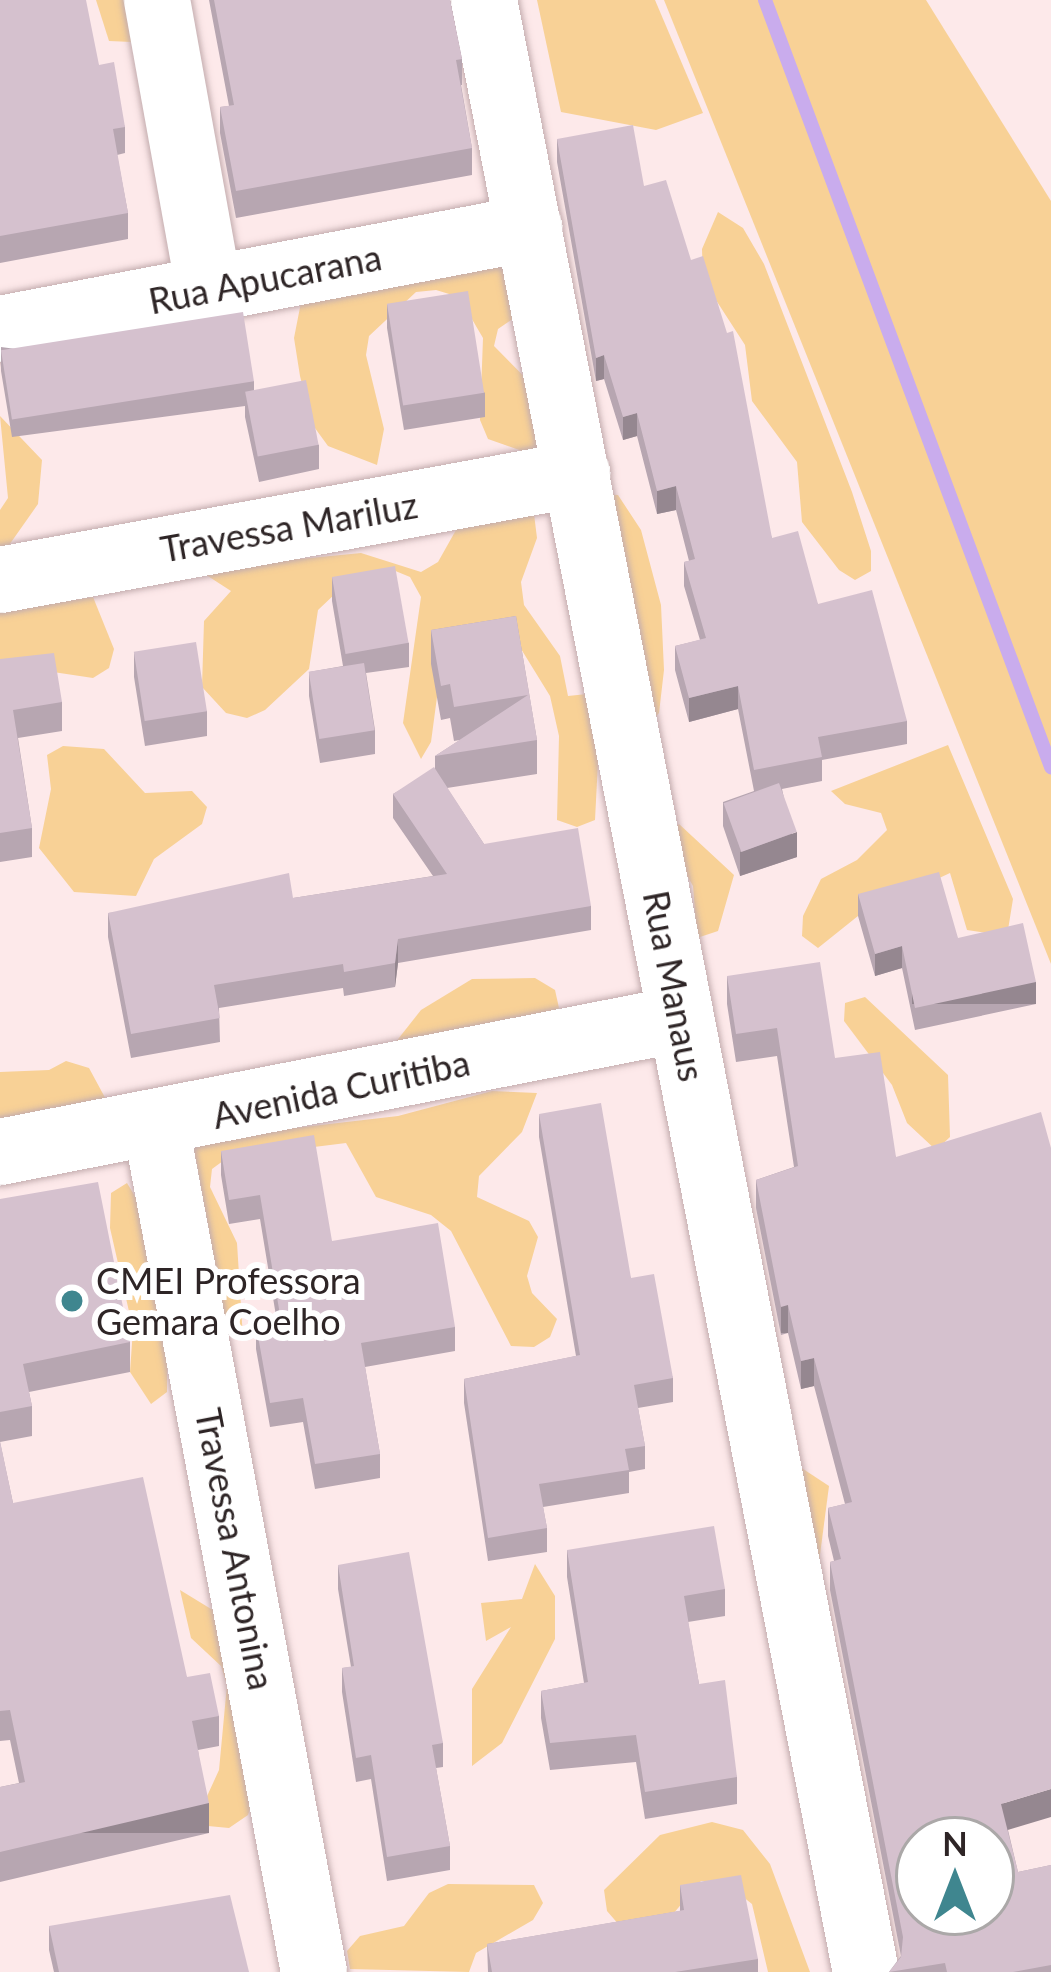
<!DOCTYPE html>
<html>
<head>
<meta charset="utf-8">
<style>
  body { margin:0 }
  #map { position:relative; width:1051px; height:1972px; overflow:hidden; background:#fde9ea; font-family:Lato,sans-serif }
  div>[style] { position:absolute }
  .green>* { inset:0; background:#f8d196 }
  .stream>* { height:14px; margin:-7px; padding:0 7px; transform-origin:7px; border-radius:7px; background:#c9aced }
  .roads { filter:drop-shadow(0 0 3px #c3acae) drop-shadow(0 0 3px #c3acae) }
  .minor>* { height:66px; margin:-33px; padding:0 33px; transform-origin:33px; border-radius:33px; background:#fff }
  .wall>* { inset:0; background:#b7a6b1 }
  .shaded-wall>* { inset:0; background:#958790; transform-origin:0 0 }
  .building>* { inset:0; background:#d5c1ce; transform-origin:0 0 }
  .dots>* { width:33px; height:33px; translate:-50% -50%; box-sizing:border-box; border:6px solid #fff; border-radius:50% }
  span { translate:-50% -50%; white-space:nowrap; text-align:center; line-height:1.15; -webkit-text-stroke:12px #fff; paint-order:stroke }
  .street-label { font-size:36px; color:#2e2526 }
  .poi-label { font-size:36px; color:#2e2526 }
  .left { translate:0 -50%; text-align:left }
  .north { position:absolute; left:895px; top:1816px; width:120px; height:120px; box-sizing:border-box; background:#fff; border:3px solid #aba8a8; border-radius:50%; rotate:0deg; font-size:33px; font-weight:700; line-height:48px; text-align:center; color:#2e2526 }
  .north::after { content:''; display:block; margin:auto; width:42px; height:54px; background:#3f868f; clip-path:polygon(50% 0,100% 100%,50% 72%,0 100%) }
</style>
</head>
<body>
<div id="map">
  <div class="green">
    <div style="clip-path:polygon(96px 0,131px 0,132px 42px,109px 41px)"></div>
    <div style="clip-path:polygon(537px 0,655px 0,703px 113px,656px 130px,561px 112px)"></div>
    <div style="clip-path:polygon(664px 0,926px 0,1051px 201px,1051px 964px)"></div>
    <div style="clip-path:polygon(718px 212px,743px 228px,764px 264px,852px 492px,871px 551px,871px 571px,855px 580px,839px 570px,802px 522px,797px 462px,752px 401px,745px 345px,703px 280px,702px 249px)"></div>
    <div style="clip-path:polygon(510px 244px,514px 318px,498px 329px,494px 346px,588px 441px,525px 452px,488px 439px,480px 420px,483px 338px,459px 297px,436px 290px,416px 292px,369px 336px,366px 355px,384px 429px,377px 465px,328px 446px,312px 424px,300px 376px,294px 338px,304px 287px)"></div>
    <div style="clip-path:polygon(0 416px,42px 460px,38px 504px,0 558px,0 510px,8px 498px)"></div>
    <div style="clip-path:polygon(598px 494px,618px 495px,641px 530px,661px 605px,664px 670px,659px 713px,633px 742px,598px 762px,595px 820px,577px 827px,557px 820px,559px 736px,550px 696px,505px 623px,439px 682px,431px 742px,421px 759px,403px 723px,421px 597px,410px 577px,393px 570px,336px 593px,318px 610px,309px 669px,265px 710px,247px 718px,226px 713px,202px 687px,204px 621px,231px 591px,197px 569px,361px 553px,421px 572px,438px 562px,456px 530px,532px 498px,537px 538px,521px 582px,524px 605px,560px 656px,568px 696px,587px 694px)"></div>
    <div style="clip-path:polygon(93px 597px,114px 649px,109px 668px,93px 678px,0 664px,0 612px)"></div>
    <div style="clip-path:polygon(948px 745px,1013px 899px,1007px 936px,967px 930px,950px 873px,858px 916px,818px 948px,802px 936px,803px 916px,821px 879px,857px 860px,887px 830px,881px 813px,845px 804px,831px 791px)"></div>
    <div style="clip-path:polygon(63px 746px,104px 749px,145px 793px,192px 791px,207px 807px,202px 824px,154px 859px,136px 896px,74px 892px,39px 848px,51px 789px,47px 755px)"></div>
    <div style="clip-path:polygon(679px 824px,734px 875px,718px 931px,697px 938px,693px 886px,666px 839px)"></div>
    <div style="clip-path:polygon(535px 978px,555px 990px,559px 1008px,544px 1022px,391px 1048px,421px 1010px,472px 979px)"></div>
    <div style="clip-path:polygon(865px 997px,948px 1075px,950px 1137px,936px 1150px,907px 1123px,892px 1085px,844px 1021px,845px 1003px)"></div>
    <div style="clip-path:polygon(66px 1061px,89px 1068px,109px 1105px,0 1146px,0 1072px,49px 1070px)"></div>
    <div style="clip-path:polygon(492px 1091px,537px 1093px,522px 1132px,479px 1176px,477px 1197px,529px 1221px,538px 1237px,527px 1276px,532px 1293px,557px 1319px,550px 1337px,534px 1347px,511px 1346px,451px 1231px,431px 1215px,376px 1197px,346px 1143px,227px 1158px,212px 1169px,210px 1187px,237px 1243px,243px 1338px,227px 1329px,194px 1149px,210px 1138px,398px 1116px)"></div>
    <div style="clip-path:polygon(127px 1183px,147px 1216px,168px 1291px,167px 1392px,151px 1404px,130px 1372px,133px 1329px,110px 1228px,111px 1193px)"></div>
    <div style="clip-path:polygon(794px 1463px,829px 1486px,818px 1570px)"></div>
    <div style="clip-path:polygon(535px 1564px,555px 1596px,555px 1639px,502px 1743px,472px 1766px,472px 1689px,511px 1627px,486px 1641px,481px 1603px,522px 1599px)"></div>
    <div style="clip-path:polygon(180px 1590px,216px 1612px,254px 1797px,248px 1815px,229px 1828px,208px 1826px,203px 1805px,219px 1770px,227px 1685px,221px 1666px,191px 1638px)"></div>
    <div style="clip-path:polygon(712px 1822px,743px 1830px,770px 1864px,810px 1972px,768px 1972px,752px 1904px,723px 1881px,701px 1881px,673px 1914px,620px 1926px,607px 1911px,604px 1890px,660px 1835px)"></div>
    <div style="clip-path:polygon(448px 1884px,534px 1885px,543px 1903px,533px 1920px,476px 1953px,469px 1972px,350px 1969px,347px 1951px,360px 1936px,404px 1926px,429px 1893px)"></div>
  </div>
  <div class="stream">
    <div style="left:765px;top:0;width:819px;rotate:69.55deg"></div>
  </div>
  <div class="roads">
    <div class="minor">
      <div style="left:157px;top:0;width:294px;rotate:79.8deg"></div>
      <div style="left:484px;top:0;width:2009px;rotate:79.04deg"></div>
      <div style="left:0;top:329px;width:539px;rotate:-10.81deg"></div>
      <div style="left:0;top:580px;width:587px;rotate:-10.41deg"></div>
      <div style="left:156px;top:1127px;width:860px;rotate:79.41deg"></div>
      <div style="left:0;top:1152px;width:693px;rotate:-11.07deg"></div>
    </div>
  </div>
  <div class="wall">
    <div style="clip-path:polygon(0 0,99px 65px,125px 127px,125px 153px,117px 155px,128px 213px,128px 239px,0 263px)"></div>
    <div style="clip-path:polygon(209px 0,450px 0,462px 59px,462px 85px,461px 85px,472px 148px,472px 175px,236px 218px,220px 133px,220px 107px,229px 106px)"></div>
    <div style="clip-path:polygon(557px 139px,644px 186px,772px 538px,818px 604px,907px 721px,907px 744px,822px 760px,822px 781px,782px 789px,797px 857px,740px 876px,723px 826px,723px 802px,754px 791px,738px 709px,689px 722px,675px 670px,675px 646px,700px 640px,684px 586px,684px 562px,689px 561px,676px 510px,657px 514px,637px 436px,623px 440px,604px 379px,596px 381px,557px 162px)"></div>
    <div style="clip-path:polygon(387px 304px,485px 393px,485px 417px,404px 430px,387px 328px)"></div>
    <div style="clip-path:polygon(1px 347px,254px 381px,254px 391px,319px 445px,319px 469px,259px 482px,245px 417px,245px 406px,12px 437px,1px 371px)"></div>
    <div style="clip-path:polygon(332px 577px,409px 643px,409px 667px,366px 673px,375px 730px,375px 754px,320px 763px,309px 696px,309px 672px,343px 666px,332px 601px)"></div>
    <div style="clip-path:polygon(516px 616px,537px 740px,537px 774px,447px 788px,484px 844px,591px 906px,591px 930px,398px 963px,395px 987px,344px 996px,343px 988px,219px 1008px,220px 1042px,131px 1058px,108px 937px,108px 913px,293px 898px,433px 876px,393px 818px,393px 794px,435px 770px,435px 756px,460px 740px,454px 741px,450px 718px,441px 720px,431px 664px,431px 630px)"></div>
    <div style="clip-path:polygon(134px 653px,207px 711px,207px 736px,145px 746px,134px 677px)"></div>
    <div style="clip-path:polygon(0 659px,62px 702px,62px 731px,18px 738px,32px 828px,32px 857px,0 862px)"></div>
    <div style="clip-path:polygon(858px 894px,958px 938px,1036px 1004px,915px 1030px,902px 968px,875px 976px,858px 916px)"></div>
    <div style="clip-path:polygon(727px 976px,835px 1058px,896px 1157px,1008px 1830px,1018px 1872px,1051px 1865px,1051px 1972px,889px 1972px,901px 1956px,830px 1590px,830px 1562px,834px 1561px,828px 1536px,828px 1508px,845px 1504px,814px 1386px,801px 1389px,788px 1333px,781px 1335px,756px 1208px,756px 1180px,794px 1167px,777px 1056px,736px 1062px,727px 1004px)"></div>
    <div style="clip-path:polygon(539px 1114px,631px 1278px,673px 1378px,673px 1402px,638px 1408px,645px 1446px,645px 1469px,629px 1472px,629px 1493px,543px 1507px,547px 1528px,547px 1552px,488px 1561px,464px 1403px,464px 1379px,576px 1356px,539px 1137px)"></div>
    <div style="clip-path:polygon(221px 1151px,332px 1241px,455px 1327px,455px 1351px,365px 1367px,380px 1454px,380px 1478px,315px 1489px,303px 1422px,270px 1427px,256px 1349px,256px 1325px,277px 1322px,260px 1219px,229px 1224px,221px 1175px)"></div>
    <div style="clip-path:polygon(0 1199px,130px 1342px,130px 1372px,29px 1392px,32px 1406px,32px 1436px,0 1442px,13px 1503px,187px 1677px,219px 1716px,219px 1746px,198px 1750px,209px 1833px,0 1882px,0 1787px,19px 1783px,10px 1740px,0 1741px)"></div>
    <div style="clip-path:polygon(567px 1550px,725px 1589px,725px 1616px,688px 1622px,699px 1684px,737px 1777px,737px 1804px,645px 1819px,636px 1762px,550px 1770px,541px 1718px,541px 1691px,584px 1683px,567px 1577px)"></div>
    <div style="clip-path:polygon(338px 1565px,443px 1743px,443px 1767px,436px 1768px,450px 1846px,450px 1870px,387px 1881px,371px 1779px,356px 1782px,342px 1692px,342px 1668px,351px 1667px,338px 1589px)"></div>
    <div style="clip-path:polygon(680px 1885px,758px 1959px,758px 1972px,488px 1972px,487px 1944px,680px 1911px)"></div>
    <div style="clip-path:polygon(49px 1926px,249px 1972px,54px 1972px,49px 1950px)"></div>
  </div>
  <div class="shaded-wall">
    <div style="clip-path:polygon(604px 355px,604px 379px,596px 381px,596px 358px)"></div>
    <div style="clip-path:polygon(637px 413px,637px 436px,623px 440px,623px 417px)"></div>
    <div style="clip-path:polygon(676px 486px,676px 510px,657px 514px,657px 491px)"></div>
    <div style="clip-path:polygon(738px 686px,738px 709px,689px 722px,689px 698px)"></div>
    <div style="clip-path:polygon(797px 832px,797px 857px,740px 876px,740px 852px)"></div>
    <div style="clip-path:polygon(398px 939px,398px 963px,395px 987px,395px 963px)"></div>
    <div style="clip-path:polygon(902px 946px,902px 968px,875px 976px,875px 954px)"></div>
    <div style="left:1036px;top:982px;width:22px;height:124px;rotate:90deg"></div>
    <div style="left:788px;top:1305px;width:28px;height:7px;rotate:90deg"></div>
    <div style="clip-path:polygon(814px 1358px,814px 1386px,801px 1389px,801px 1361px)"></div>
    <div style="clip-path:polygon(1051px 1789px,1051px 1817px,1001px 1832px,1001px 1804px)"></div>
    <div style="left:209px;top:1803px;width:30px;height:215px;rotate:90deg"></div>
  </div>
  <div class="building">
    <div style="clip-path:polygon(0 0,86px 0,99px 65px,114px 62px,125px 127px,113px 129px,128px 213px,0 236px)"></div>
    <div style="clip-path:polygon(214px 0,450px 0,462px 59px,456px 60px,472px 148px,236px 191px,220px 107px,234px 105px)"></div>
    <div style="clip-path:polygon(633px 125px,644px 186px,666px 180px,691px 260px,703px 256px,727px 333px,733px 331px,772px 538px,798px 531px,818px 604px,872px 590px,907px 721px,818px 737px,822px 757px,754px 770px,738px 686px,689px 698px,675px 646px,706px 638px,684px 562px,695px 559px,676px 486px,657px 491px,637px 413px,623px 417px,604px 355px,596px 358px,557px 139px)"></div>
    <div style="left:468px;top:291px;width:103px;height:82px;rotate:81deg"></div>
    <div style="left:243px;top:312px;width:70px;height:245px;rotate:81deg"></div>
    <div style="left:306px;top:380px;width:66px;height:62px;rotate:79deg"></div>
    <div style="left:395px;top:566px;width:78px;height:64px;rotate:80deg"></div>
    <div style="clip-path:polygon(516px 616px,537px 740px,435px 756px,528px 695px,454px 707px,450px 684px,441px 686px,431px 630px)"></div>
    <div style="left:196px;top:642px;width:70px;height:63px;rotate:81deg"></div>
    <div style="clip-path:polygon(54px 653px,62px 702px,13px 710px,32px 828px,0 833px,0 659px)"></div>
    <div style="left:364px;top:663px;width:68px;height:56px;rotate:81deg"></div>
    <div style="clip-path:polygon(434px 767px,484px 844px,578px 828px,591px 906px,398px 939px,395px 963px,344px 972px,343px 964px,214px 985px,220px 1018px,131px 1034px,108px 913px,289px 873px,293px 898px,447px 874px,393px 794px)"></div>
    <div style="left:779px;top:783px;width:52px;height:59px;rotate:70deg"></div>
    <div style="clip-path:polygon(939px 872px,958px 938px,1023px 923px,1036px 982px,915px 1008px,902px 946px,875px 954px,858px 894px)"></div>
    <div style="clip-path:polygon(evenodd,820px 962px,835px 1058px,880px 1052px,896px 1157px,1041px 1112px,1051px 1148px,1051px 1789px,1001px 1804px,1018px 1872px,1051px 1865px,1051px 1965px,1013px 1972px,947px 1972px,945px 1963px,889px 1972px,901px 1957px,903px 1937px,830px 1562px,841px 1559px,828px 1508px,852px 1502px,814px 1358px,801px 1361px,788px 1305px,781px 1307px,756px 1180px,798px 1166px,777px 1028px,736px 1034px,727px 976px,820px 962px,919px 1840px,991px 1840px,991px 1912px,919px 1912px,919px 1840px)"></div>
    <div style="clip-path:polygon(601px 1103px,631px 1278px,654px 1274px,673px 1378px,634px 1385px,645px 1446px,625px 1449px,629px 1470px,539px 1484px,547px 1528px,488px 1538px,464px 1379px,580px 1355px,539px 1114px)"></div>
    <div style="clip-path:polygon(314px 1135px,332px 1241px,438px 1223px,455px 1327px,361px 1343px,380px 1454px,315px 1464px,303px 1398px,270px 1403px,256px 1325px,281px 1321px,260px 1195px,229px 1200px,221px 1151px)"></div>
    <div style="clip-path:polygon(98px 1182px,130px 1342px,23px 1364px,32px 1406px,0 1412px,0 1199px)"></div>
    <div style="clip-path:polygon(0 1441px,13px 1503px,143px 1477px,187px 1677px,210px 1673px,219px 1716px,192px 1721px,209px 1803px,0 1852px,0 1787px,25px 1782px,10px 1710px,0 1711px)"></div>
    <div style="clip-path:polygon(714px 1526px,725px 1589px,684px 1596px,699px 1684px,725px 1680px,737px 1777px,645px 1792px,636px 1735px,550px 1743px,541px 1691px,588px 1682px,567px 1550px)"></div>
    <div style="clip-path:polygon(409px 1552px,443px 1743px,432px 1745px,450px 1846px,387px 1857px,371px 1755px,356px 1758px,342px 1668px,354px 1666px,338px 1565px)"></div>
    <div style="clip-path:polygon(741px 1875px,758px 1959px,675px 1972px,492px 1972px,487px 1944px,684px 1910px,680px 1885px)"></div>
    <div style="clip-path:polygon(230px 1895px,249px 1972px,59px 1972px,49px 1926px)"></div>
  </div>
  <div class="dots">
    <div style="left:72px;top:1301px;background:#3f868f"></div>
  </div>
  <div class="street-label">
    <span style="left:265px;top:279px;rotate:-11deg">Rua Apucarana</span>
    <span style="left:289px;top:527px;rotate:-10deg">Travessa Mariluz</span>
    <span style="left:674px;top:986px;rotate:79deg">Rua Manaus</span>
    <span style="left:341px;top:1089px;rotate:-12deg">Avenida Curitiba</span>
    <span style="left:235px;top:1549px;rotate:79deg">Travessa Antonina</span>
  </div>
  <div class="poi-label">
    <span class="left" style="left:96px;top:1301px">CMEI Professora<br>Gemara Coelho</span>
  </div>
  <div class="north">N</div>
</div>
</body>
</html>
